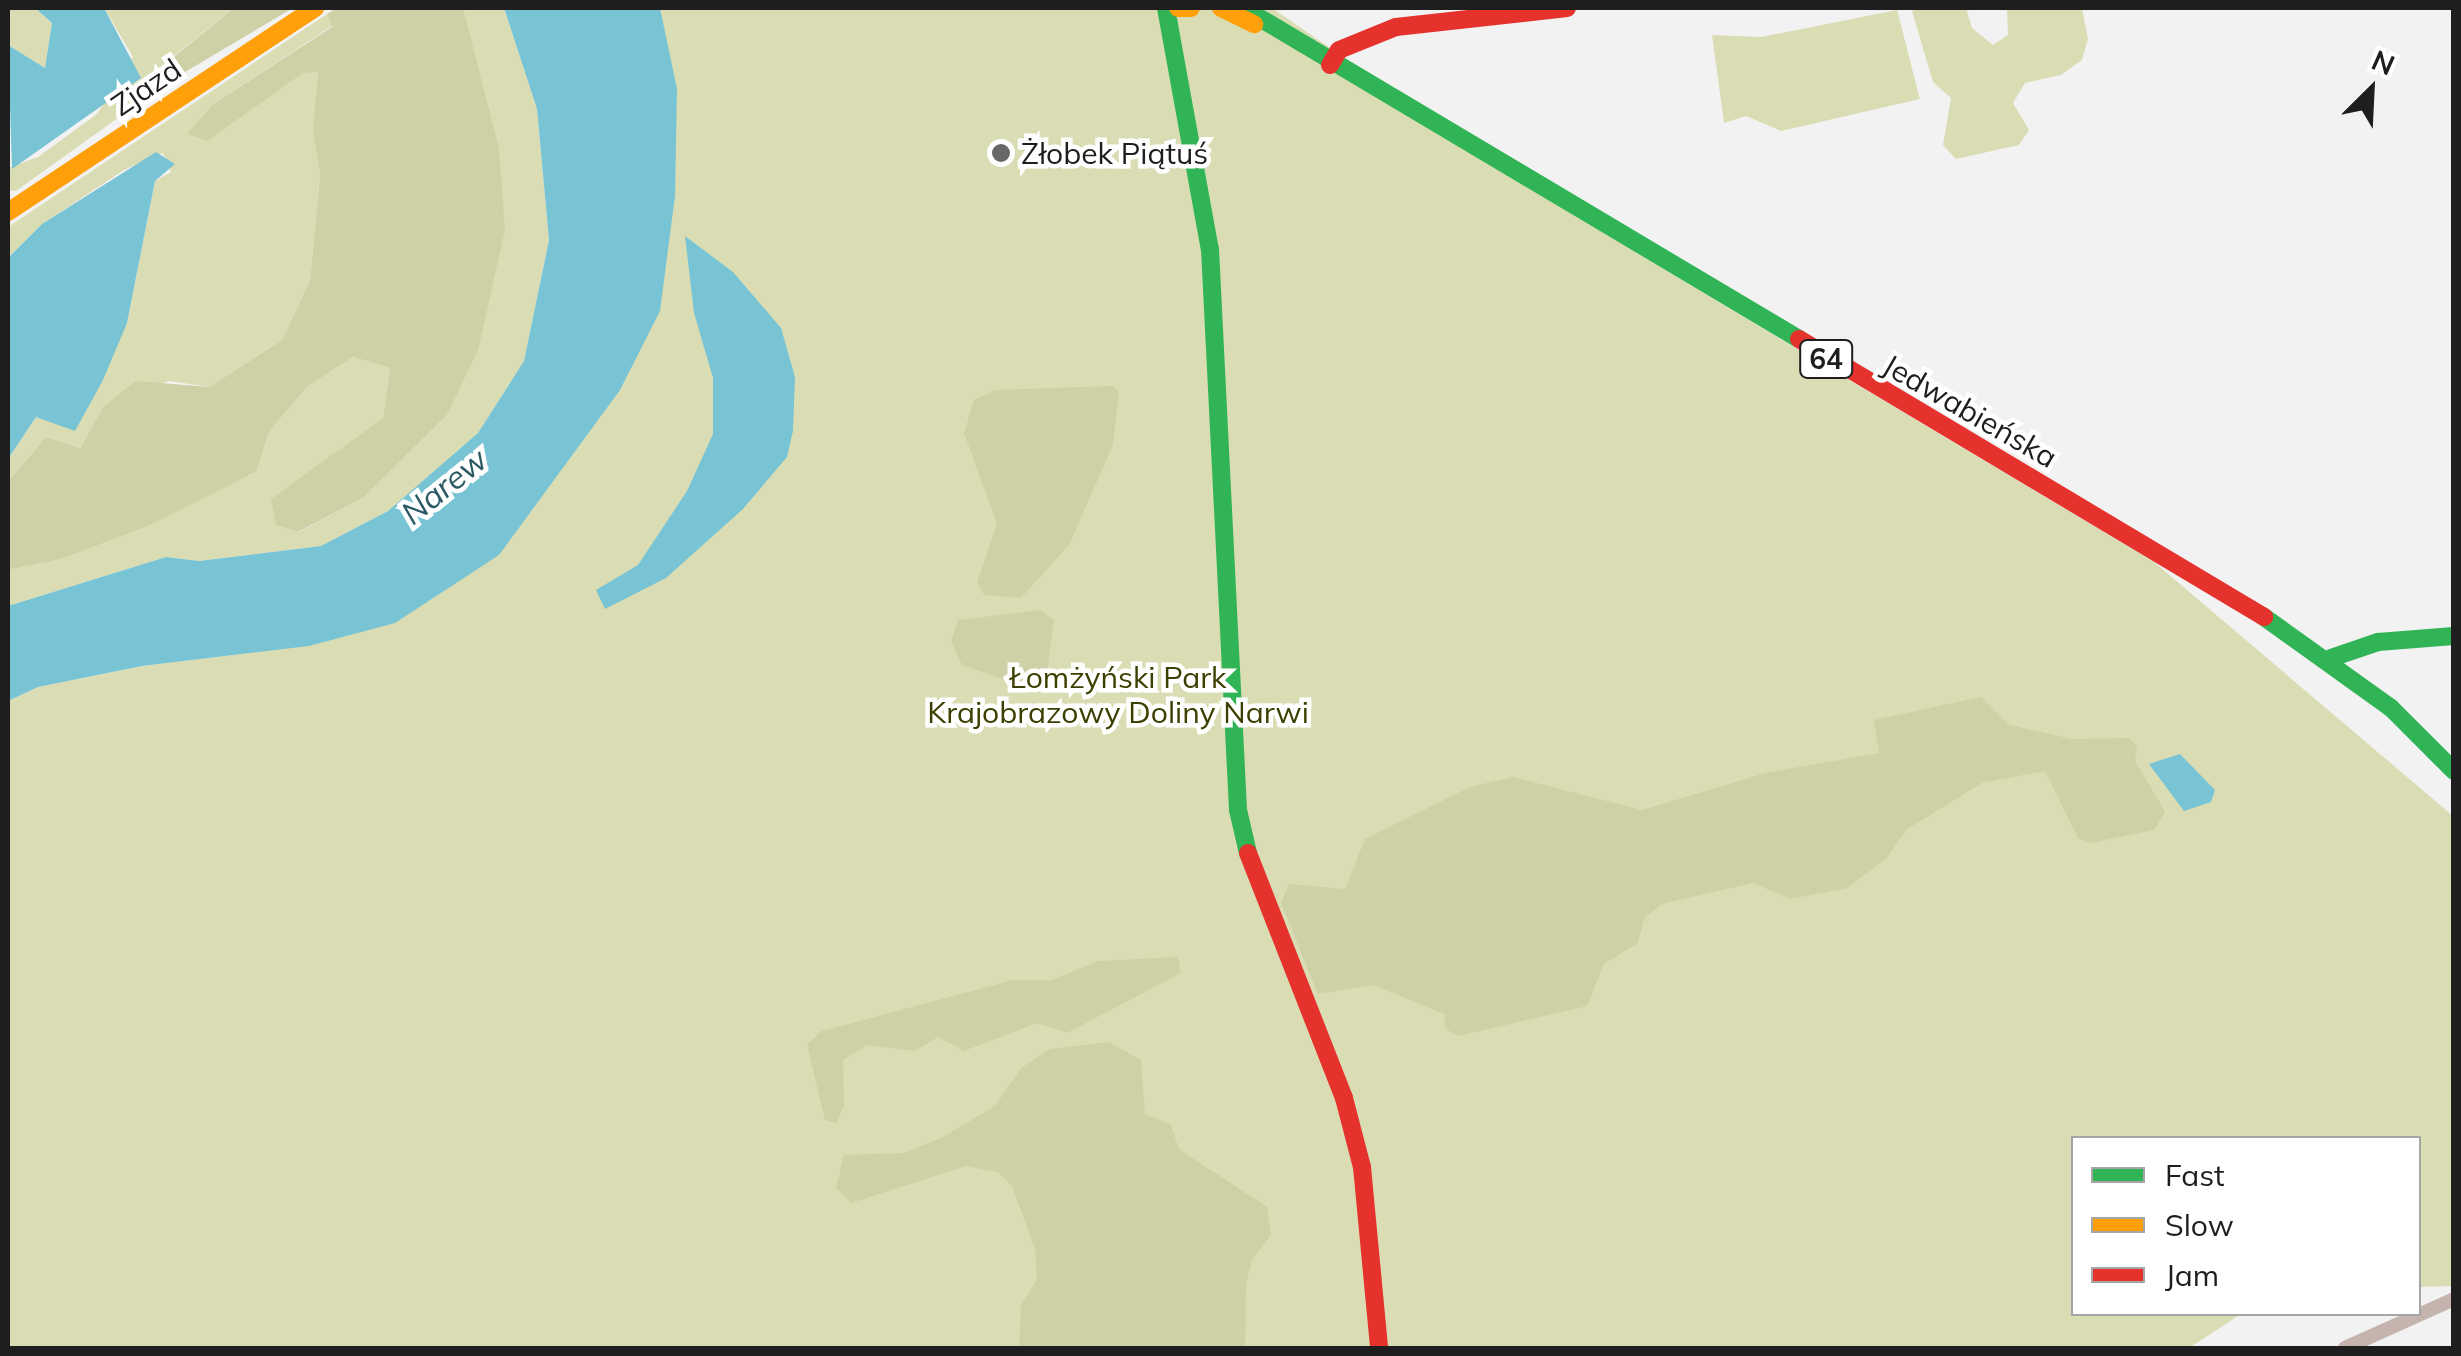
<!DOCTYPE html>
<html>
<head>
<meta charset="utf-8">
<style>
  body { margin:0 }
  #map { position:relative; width:2461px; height:1356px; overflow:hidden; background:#f2f2f3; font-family:Mulish,sans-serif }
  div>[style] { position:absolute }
  .green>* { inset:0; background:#daddb3 }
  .forest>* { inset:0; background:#ced1a6 }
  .water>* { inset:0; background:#78c4d5 }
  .street>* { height:14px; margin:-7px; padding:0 7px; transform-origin:7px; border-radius:7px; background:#c4b4ad }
  .fast>* { height:18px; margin:-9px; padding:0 9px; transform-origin:9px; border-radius:9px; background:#30b455 }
  .slow>* { height:18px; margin:-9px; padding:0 9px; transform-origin:9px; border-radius:9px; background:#ff9f0a }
  .jam>* { height:18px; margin:-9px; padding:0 9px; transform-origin:9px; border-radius:9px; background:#e5322d }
  .dots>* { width:28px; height:28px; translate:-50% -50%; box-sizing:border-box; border:5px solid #fff; border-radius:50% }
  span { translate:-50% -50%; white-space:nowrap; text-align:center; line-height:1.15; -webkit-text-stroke:9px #fff; paint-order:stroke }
  .shield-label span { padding:2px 8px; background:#fff; border:2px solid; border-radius:8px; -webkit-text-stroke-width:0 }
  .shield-label { font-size:28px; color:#1e1e1f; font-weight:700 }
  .street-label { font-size:30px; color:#1e1e1f }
  .poi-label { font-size:30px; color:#1e1e1f }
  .left { translate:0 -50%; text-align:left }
  .park-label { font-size:30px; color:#3d3f00 }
  .water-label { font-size:32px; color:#2c5a64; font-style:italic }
  .frame { position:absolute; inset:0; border:10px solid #1e1e1f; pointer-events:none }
  .legend { position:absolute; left:2071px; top:1136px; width:350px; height:180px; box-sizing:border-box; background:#fff; border:2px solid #a5a5a5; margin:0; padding:12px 18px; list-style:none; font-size:30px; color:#1e1e1f }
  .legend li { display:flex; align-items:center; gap:20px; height:50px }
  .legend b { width:50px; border:2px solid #a5a5a5 }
  .north { position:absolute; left:2321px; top:40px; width:100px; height:100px; -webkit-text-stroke:8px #fff; paint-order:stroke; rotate:24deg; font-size:28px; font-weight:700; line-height:40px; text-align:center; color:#1e1e1f }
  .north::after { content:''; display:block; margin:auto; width:35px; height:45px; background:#1e1e1f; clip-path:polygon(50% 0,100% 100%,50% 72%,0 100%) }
</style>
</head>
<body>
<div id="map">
  <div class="green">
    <div style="clip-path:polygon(8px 8px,35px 8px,52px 23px,45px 68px,8px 45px)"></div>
    <div style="clip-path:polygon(104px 8px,234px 8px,165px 63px,168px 82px,16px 191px,8px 190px,8px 168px,38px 157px,97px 114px,133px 57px)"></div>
    <div style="clip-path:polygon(463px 8px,504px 8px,537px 109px,549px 240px,524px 361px,478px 433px,388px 511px,321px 546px,198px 561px,166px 557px,8px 606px,8px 570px,61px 559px,255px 473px,269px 432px,307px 387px,353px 357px,390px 368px,383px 418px,342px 452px,276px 525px,299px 532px,363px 498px,447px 415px,468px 42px)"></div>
    <div style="clip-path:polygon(650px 8px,1272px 8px,1573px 215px,2154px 562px,2453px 816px,2453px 1286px,2419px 1287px,2418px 1138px,2074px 1138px,2074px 1314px,2241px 1314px,2189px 1348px,8px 1348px,8px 701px,38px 687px,142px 666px,249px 653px,486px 494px)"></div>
    <div style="clip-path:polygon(1921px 8px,1966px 8px,1972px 28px,1993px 45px,2008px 35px,2007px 8px,2082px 8px,2088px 39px,2082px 60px,2061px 75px,2025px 83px,2013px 103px,2029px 130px,2019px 145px,1956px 159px,1943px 145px,1951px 98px,1933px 82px,1912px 11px)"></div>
    <div style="clip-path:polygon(1897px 10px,1920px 99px,1781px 131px,1746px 116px,1724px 123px,1712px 35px,1761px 37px)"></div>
    <div style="clip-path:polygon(327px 14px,332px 26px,213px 104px,188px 134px,207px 140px,303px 72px,318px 72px,314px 130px,320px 175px,310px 280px,282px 340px,209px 387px,169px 381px,103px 407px,80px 448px,46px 437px,8px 481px,8px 459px,36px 417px,50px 418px,127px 323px,155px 181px,171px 172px,163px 153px,124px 170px,42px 224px,8px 258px,8px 227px)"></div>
  </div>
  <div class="forest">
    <div style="clip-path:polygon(234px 8px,293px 8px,168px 82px,165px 64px)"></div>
    <div style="clip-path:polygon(337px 8px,463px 8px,499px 148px,505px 230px,478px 350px,447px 415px,363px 498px,298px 532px,276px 525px,271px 499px,383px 418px,390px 368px,353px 357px,307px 387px,269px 432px,256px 472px,150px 525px,61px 559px,8px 570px,8px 481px,46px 437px,80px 448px,103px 407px,136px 381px,209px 387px,282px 340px,310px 280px,320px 175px,313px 130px,318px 72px,303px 73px,207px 141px,187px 134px,213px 104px,332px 27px,327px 14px)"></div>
    <div style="clip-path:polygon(1113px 386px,1119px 392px,1113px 445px,1069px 545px,1021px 598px,984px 595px,977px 582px,997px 524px,964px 433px,974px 400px,995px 390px)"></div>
    <div style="clip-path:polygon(1041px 610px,1054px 621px,1046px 679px,1008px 681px,962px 665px,951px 642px,958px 620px)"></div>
    <div style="clip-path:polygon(1981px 697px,2009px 725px,2072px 739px,2129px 738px,2137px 747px,2135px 761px,2165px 811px,2154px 830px,2091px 843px,2078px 838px,2045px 771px,1982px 783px,1906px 830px,1886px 859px,1847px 888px,1790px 899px,1753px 883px,1661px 904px,1644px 919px,1638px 943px,1604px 964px,1587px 1006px,1458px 1036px,1446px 1029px,1444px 1014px,1374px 985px,1318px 994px,1281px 903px,1289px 884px,1345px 889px,1365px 839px,1470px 787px,1513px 777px,1642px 810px,1765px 773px,1879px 753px,1874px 720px)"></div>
    <div style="clip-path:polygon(1178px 957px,1181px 973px,1067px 1033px,1037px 1023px,964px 1051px,938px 1037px,915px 1051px,867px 1045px,843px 1060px,844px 1105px,837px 1123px,825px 1120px,807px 1044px,822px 1031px,1013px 980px,1052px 980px,1098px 961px)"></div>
    <div style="clip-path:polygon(1109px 1042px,1141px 1060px,1145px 1114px,1171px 1125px,1179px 1149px,1267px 1207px,1271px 1235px,1252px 1260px,1246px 1285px,1245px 1348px,1019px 1348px,1021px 1305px,1037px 1280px,1035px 1249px,1012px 1186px,998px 1172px,966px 1166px,851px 1203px,836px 1188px,844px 1155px,904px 1153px,941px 1138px,995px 1106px,1021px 1068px,1050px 1049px)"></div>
  </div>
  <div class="water">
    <div style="clip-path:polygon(35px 8px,104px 8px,141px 78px,12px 169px,8px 45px,45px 68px,52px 23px)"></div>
    <div style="clip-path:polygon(504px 8px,660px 8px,677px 89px,675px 196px,660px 311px,620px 390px,499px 555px,395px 623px,309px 646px,142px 666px,38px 687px,8px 701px,8px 606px,166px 557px,199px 561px,321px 546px,388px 511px,478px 433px,524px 361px,549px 240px,537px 109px)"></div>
    <div style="clip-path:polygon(156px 152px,175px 164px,155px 181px,127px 323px,103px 380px,75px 431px,36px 417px,8px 459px,8px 258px,42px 224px)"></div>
    <div style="clip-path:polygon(685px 236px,733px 272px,781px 328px,795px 377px,793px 431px,787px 457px,743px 509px,666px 578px,605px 609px,596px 590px,638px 565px,687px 491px,713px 434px,713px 378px,694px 313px)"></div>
    <div style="clip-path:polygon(2180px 754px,2215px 790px,2211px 802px,2184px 811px,2149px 764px)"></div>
  </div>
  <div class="street">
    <div style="left:2345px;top:1348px;width:120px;rotate:-24.2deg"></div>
  </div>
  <div class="fast">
    <div style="left:1166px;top:8px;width:245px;rotate:79.7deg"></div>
    <div style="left:1210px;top:249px;width:562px;rotate:87.14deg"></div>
    <div style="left:1238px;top:810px;width:44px;rotate:76.9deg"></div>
    <div style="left:1243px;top:8px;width:647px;rotate:30.77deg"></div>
    <div style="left:2264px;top:617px;width:156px;rotate:35.6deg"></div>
    <div style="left:2391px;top:708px;width:89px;rotate:45deg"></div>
    <div style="left:2331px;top:658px;width:50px;rotate:-18.8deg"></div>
    <div style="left:2378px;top:642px;width:76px;rotate:-4.5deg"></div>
  </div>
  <div class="slow">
    <div style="left:1178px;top:8px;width:13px"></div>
    <div style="left:1221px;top:8px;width:37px;rotate:26deg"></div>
    <div style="left:8px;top:212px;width:369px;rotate:-33.6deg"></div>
  </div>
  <div class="jam">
    <div style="left:1330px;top:65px;width:17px;rotate:-59deg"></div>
    <div style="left:1339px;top:50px;width:61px;rotate:-22deg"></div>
    <div style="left:1396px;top:27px;width:172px;rotate:-6.3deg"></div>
    <div style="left:1799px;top:339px;width:542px;rotate:30.87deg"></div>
    <div style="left:1248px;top:853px;width:263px;rotate:68.6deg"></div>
    <div style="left:1344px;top:1098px;width:71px;rotate:75.4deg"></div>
    <div style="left:1362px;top:1167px;width:182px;rotate:84.6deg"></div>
  </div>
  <div class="dots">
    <div style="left:1001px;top:153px;background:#686869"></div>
  </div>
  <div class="shield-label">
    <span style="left:1826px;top:359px">64</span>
  </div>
  <div class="street-label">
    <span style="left:146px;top:87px;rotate:-34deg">Zjazd</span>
    <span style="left:1970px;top:411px;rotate:30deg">Jedwabieńska</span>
  </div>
  <div class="poi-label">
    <span class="left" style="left:1021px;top:153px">Żłobek Piątuś</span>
  </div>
  <div class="park-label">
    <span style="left:1118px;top:694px">Łomżyński Park<br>Krajobrazowy Doliny Narwi</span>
  </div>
  <div class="water-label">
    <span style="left:444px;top:486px;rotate:-39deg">Narew</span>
  </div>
  <div class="frame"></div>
  <ul class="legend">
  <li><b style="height:12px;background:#30b455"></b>Fast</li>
  <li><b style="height:12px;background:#ff9f0a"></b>Slow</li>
  <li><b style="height:12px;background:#e5322d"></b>Jam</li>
  </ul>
  <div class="north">N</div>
</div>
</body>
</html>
